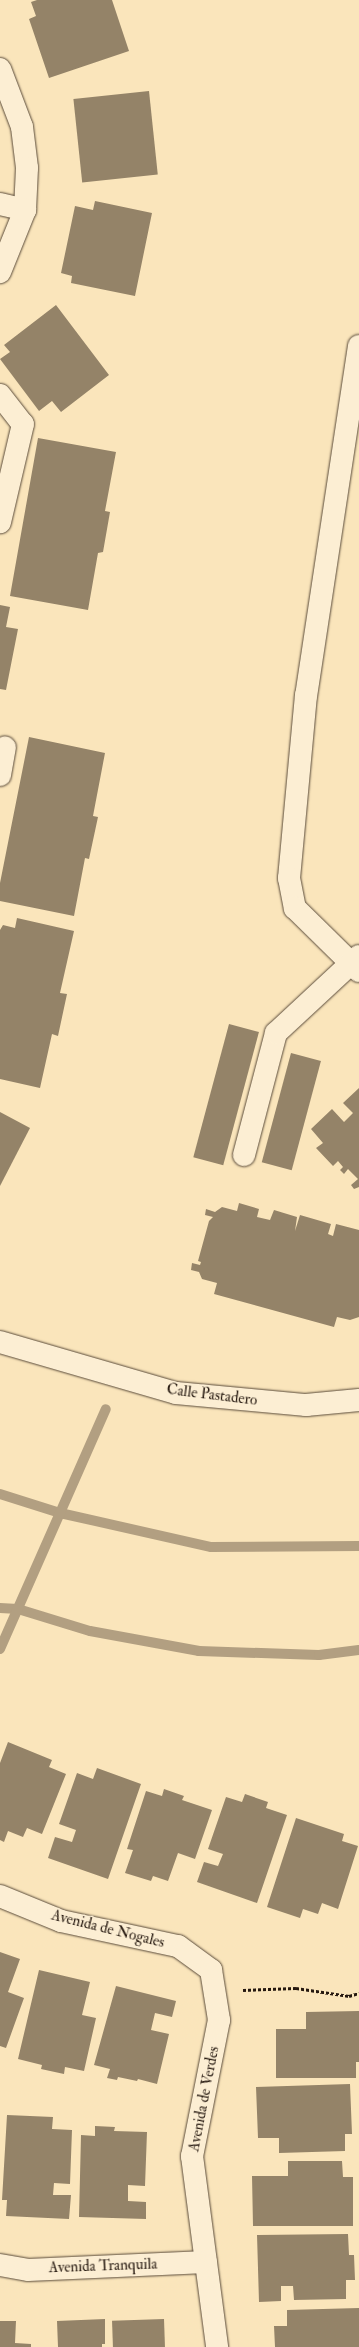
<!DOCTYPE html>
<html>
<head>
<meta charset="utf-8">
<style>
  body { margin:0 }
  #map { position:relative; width:359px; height:2347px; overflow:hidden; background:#fae5bb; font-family:"IM FELL Double Pica",serif }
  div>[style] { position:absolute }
  .stream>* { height:10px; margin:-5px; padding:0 5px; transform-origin:5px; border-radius:5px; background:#b29f81 }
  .building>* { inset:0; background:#948368; transform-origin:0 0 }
  .path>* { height:2.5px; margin-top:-1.25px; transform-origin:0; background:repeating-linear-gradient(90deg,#25180f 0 3px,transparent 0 5px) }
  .roads { filter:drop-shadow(0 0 1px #5a4b3a) drop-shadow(0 0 1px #5a4b3a) }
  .minor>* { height:22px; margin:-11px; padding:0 11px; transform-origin:11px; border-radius:11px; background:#fceed3 }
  span { translate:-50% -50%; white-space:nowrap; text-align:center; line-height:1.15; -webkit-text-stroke:3px #fceed3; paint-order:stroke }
  .street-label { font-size:15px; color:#25180f }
</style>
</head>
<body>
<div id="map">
  <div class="stream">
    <div style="left:0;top:1494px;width:63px;rotate:17.6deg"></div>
    <div style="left:60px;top:1513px;width:155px;rotate:12.7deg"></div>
    <div style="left:211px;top:1547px;width:148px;rotate:-0.4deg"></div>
    <div style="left:0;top:1608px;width:18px;rotate:3deg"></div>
    <div style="left:18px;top:1609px;width:75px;rotate:17deg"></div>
    <div style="left:90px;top:1631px;width:111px;rotate:10.4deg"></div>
    <div style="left:199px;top:1651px;width:120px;rotate:1.9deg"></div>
    <div style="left:319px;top:1655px;width:40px;rotate:-7.1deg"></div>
    <div style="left:0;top:1649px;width:262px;rotate:-66.2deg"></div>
  </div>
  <div class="building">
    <div style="clip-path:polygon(37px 0,112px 0,129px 51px,49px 78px,29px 19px,36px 16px,31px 2px)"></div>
    <div style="left:149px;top:91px;width:84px;height:76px;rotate:84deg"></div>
    <div style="clip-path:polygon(95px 201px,152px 213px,135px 296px,71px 283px,72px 276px,61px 273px,75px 206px,93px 210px)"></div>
    <div style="clip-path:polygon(56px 305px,109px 375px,61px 412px,52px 401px,39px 411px,0 359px,10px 352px,4px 345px)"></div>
    <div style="clip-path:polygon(38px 438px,116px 452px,105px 511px,110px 512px,103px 552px,98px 553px,88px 610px,10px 596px)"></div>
    <div style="clip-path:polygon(0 605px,10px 607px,6px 627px,18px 629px,6px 690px,0 689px)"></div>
    <div style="clip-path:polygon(29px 737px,105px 753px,93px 816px,98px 817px,89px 859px,85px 858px,74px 916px,0 901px,0 883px)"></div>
    <div style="clip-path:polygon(17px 918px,74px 931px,60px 993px,67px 994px,58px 1036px,52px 1034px,40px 1088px,0 1079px,0 930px,3px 925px,15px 928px)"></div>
    <div style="left:229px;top:1024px;width:31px;height:138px;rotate:15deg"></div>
    <div style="left:291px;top:1053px;width:31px;height:113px;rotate:15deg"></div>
    <div style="clip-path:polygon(359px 1088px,359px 1187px,354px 1189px,351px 1185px,358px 1179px,348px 1169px,344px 1174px,340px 1170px,343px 1167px,338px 1161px,333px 1166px,316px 1148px,323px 1143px,311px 1129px,332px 1109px,344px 1122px,353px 1113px,343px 1103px)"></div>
    <div style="clip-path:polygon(0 1112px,30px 1128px,0 1186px)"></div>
    <div style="clip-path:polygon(239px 1203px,259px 1209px,257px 1217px,270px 1220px,274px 1210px,297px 1217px,295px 1231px,300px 1215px,331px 1224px,328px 1234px,333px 1236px,336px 1224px,359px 1230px,359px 1317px,350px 1320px,337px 1317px,334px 1327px,214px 1294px,217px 1283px,202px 1279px,199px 1272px,191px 1270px,192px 1263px,200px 1265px,201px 1262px,198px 1261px,209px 1221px,213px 1217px,205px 1215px,206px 1209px,215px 1212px,222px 1207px,237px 1211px)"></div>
    <div style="clip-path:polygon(8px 1742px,52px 1760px,49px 1767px,66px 1774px,42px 1834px,27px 1828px,23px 1837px,8px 1831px,4px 1842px,0 1840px,0 1763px)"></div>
    <div style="clip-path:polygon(97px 1768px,141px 1784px,108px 1879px,48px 1858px,55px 1837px,72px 1842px,76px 1830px,59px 1824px,77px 1773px,93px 1779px)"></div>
    <div style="clip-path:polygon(164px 1789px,184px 1796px,182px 1800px,212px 1810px,195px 1859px,178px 1853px,168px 1881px,153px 1876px,151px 1881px,125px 1873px,133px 1850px,127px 1849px,146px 1791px,162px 1796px)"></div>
    <div style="clip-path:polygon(245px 1794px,268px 1802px,266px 1808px,287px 1815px,257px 1903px,197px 1882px,204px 1862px,218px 1866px,223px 1854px,208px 1849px,226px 1797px,242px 1802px)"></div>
    <div style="clip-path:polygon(296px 1818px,344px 1834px,342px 1841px,358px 1846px,338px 1909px,322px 1903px,318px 1914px,303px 1909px,300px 1918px,267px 1907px)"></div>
    <div style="clip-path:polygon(0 1952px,20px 1959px,8px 1992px,24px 1998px,6px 2048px,0 2046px)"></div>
    <div style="clip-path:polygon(39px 1970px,90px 1982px,82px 2015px,96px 2018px,84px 2071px,65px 2067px,64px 2074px,41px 2069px,42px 2065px,18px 2059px)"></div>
    <div style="clip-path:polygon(116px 1986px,176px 2001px,172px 2017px,155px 2013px,151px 2030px,169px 2034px,157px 2084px,138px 2079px,137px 2081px,118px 2077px,117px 2080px,107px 2078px,110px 2069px,94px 2065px)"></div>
    <div style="clip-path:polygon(359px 2011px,359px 2062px,356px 2062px,356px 2078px,276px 2078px,276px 2029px,306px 2029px,306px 2012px)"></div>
    <div style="clip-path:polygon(350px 2084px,352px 2134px,345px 2134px,345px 2151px,279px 2153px,279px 2138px,258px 2138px,256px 2087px)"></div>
    <div style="clip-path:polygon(7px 2115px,53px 2117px,52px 2129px,72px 2130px,70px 2184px,54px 2183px,53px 2195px,71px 2195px,69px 2219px,6px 2216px,7px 2200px,2px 2200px)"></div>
    <div style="clip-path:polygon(95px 2126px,115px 2127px,114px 2131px,147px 2132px,145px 2186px,128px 2185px,128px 2201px,146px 2202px,146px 2219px,79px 2217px,81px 2135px,95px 2136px)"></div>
    <div style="clip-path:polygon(288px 2161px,342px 2161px,343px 2177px,353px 2177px,353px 2226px,253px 2226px,252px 2176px,288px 2176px)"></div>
    <div style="clip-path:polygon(348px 2234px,349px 2255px,354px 2255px,355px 2280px,346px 2280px,346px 2299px,294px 2300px,293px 2286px,281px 2286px,281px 2301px,259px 2302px,257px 2235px)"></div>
    <div style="clip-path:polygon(359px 2308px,359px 2347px,275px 2347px,274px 2326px,287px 2326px,287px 2310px)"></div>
    <div style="clip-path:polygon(105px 2319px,105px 2344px,102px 2344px,102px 2347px,58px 2347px,57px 2321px)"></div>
    <div style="left:164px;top:2319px;width:28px;height:52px;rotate:88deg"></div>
    <div style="clip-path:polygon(0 2321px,16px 2321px,15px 2343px,31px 2344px,31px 2347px,0 2347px)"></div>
  </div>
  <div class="path">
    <div style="left:243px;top:1990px;width:53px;rotate:-2.2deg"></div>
    <div style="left:296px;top:1988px;width:54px;rotate:8.6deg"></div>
    <div style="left:349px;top:1996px;width:10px;rotate:-17deg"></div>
  </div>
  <div class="roads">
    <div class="minor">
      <div style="left:0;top:69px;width:62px;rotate:69.2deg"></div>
      <div style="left:22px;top:127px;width:41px;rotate:83deg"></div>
      <div style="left:27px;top:168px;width:42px;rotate:92.7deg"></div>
      <div style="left:25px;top:210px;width:67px;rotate:112deg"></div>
      <div style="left:0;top:204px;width:26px;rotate:13deg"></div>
      <div style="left:359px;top:346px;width:353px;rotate:98.6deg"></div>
      <div style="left:306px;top:695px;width:184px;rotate:95.3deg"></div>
      <div style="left:289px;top:878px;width:31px;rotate:79deg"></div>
      <div style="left:295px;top:908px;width:90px;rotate:44.5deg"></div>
      <div style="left:0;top:395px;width:37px;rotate:52deg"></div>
      <div style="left:23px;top:424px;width:101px;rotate:103.2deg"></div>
      <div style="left:0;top:775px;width:28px;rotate:-80deg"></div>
      <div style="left:244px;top:1155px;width:126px;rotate:-75.3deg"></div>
      <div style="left:276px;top:1033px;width:113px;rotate:-42.9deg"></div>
      <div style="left:0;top:1342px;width:183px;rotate:16.2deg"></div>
      <div style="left:176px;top:1393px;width:131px;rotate:5.3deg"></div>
      <div style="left:306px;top:1405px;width:53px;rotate:-5.4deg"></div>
      <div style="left:0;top:1896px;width:66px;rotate:22.3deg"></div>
      <div style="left:61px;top:1921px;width:120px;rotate:12.1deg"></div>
      <div style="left:178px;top:1946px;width:41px;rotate:36deg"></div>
      <div style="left:211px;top:1970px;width:51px;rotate:80.9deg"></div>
      <div style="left:219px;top:2020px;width:139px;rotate:101.2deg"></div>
      <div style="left:192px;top:2156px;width:193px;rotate:82.5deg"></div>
      <div style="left:0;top:2265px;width:28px;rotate:10deg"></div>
      <div style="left:28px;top:2270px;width:178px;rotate:-2.6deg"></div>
    </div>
  </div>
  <div class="street-label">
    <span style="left:212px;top:1395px;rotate:7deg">Calle Pastadero</span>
    <span style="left:108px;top:1929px;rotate:14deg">Avenida de Nogales</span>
    <span style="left:204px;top:2099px;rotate:-79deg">Avenida de Verdes</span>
    <span style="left:103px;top:2266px;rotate:-2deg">Avenida Tranquila</span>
  </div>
</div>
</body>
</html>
